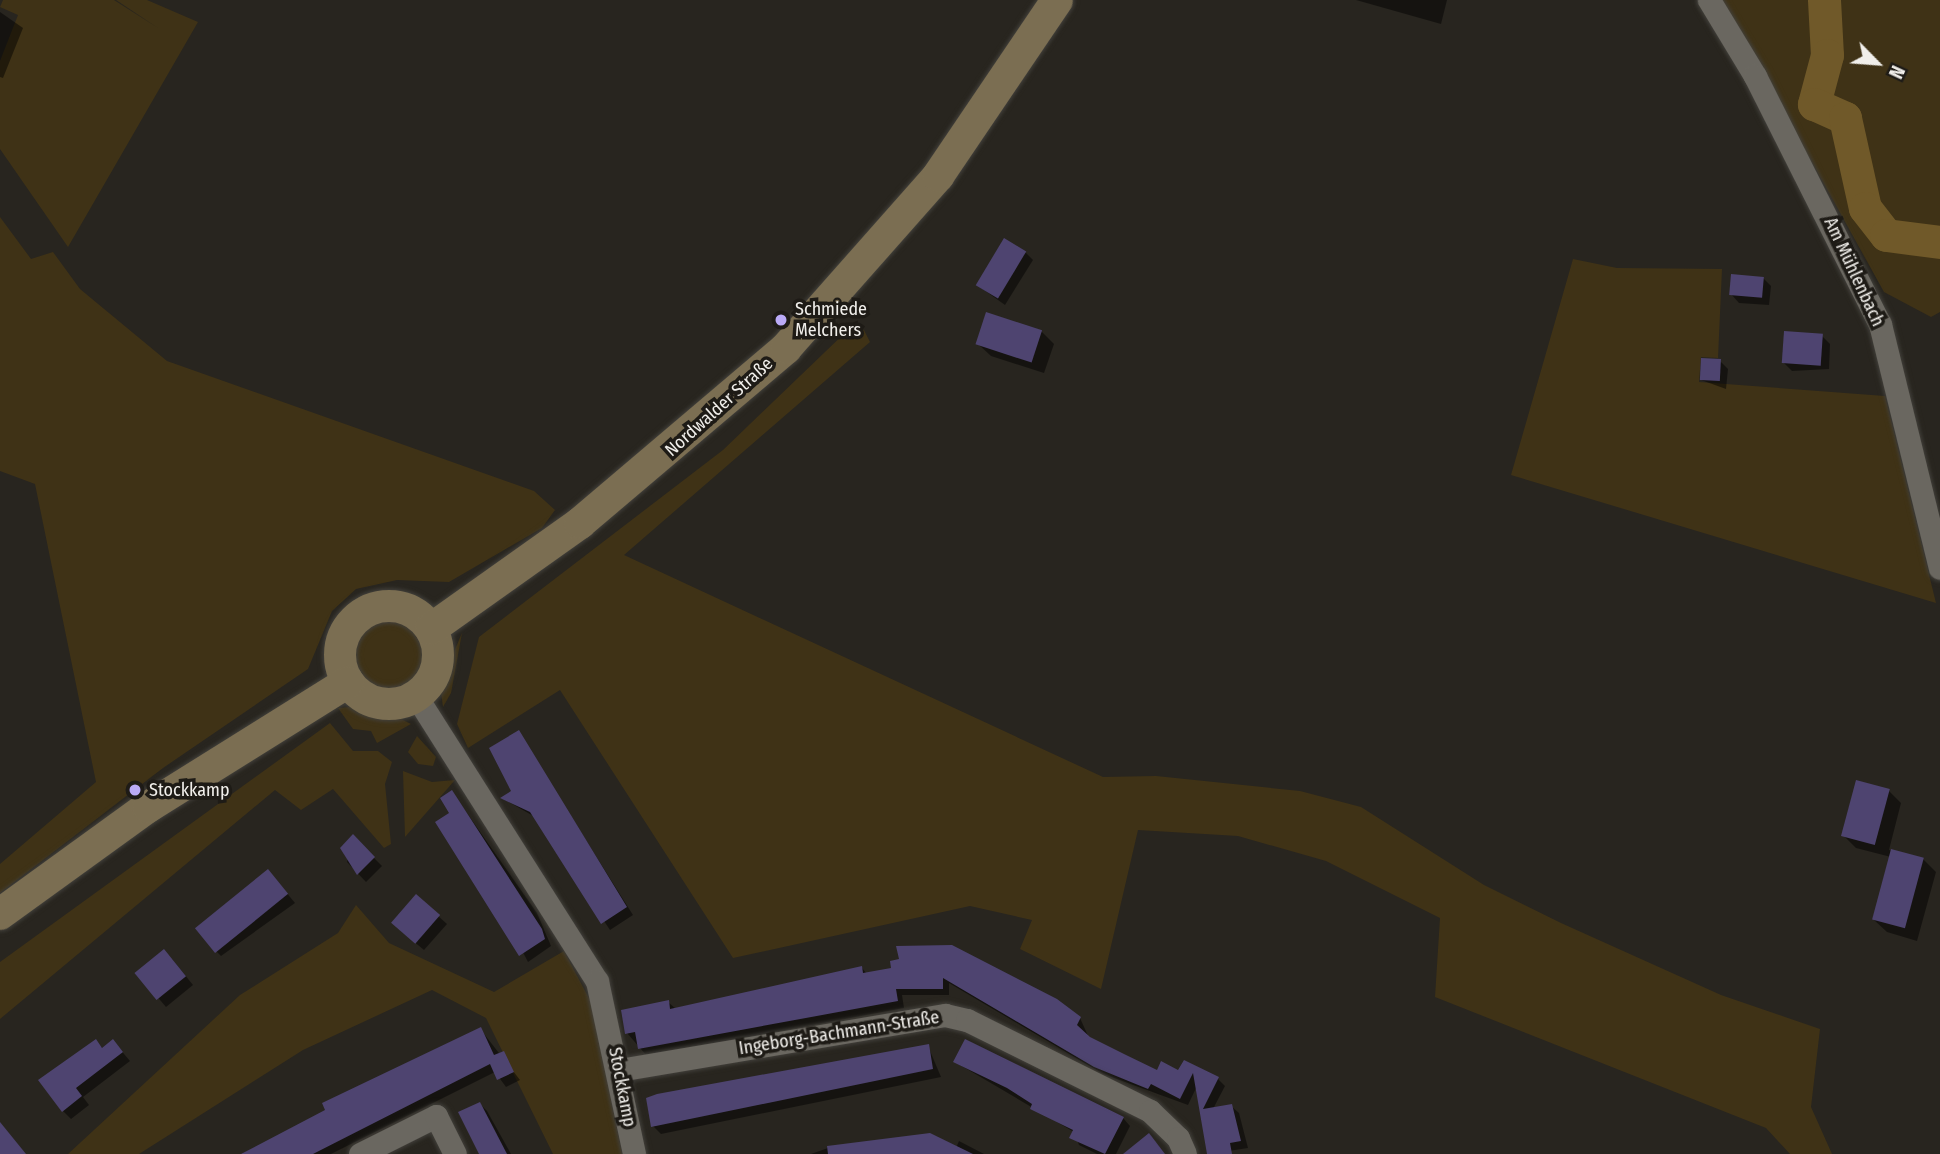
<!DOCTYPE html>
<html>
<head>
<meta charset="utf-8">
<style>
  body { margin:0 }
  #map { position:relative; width:1940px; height:1154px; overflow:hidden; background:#28251f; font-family:"Fira Sans Condensed",sans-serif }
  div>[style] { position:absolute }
  .green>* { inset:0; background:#3f3216 }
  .round { border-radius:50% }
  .shadow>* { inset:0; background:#0007 }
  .river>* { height:33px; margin:-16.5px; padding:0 16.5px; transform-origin:16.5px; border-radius:16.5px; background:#705929 }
  .building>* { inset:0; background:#4e4470; transform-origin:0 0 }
  .roads { filter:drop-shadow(0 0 2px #42403b) drop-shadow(0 0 2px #42403b) }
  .street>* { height:23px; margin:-11.5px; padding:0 11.5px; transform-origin:11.5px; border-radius:11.5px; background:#6a6760 }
  .secondary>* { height:32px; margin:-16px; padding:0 16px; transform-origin:16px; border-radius:16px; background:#7b6e52 }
  .secondary>.ring { margin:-16px; padding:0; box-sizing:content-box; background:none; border:32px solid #7b6e52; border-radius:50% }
  .dots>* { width:19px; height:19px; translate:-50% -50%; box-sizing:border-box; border:4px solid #1e1b16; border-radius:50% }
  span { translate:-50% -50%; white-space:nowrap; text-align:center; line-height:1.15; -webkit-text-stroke:7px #1e1b16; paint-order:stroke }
  .street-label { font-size:18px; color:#f1efeb }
  .poi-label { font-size:18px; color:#f1efeb }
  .left { translate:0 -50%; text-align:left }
  .north { position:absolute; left:1842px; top:28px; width:70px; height:70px; -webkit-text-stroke:5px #1e1b16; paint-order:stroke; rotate:115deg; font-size:19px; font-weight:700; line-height:28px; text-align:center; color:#f1efeb }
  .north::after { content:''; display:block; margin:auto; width:24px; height:32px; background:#f1efeb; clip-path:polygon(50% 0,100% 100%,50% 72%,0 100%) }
</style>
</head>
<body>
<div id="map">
  <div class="green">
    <div style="clip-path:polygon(3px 0,114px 0,158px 28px,116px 0,147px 0,198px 22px,68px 247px,0 149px,0 61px,18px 15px,0 7px)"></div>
    <div style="clip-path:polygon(1722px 0,1940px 0,1940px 312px,1931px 317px,1884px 292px)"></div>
    <div style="clip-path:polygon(0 217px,31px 259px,53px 252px,80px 289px,167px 361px,534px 491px,555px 510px,542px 528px,449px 582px,397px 580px,356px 589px,332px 611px,308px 669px,163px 768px,0 893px,0 864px,96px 782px,35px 484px,0 471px)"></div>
    <div style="clip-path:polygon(1573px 259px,1617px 268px,1722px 269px,1718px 358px,1701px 357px,1699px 382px,1885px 396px,1936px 603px,1511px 475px)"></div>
    <div style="clip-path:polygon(851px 327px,864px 330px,870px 342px,624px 555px,1103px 777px,1156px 776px,1300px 791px,1361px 807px,1484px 885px,1561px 923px,1721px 995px,1820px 1029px,1811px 1107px,1832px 1154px,1790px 1154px,1766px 1128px,1435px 997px,1440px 918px,1326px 861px,1238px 836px,1138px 830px,1101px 989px,1020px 949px,1032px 920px,970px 906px,733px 958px,560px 690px,468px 748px,457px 724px,479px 637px,723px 450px)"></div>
    <div class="round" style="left:352px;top:618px;width:74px;height:74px"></div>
    <div style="clip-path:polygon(462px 633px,451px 693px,443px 707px,440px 685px)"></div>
    <div style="clip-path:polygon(363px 706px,389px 713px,411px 724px,377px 743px,371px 731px,353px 729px,338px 708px)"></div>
    <div style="clip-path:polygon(330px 723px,353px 751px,378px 751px,392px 762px,385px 784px,391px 844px,384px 848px,333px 789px,301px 810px,275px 790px,0 1019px,0 962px)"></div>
    <div style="clip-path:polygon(417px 736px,436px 757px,433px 766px,418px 764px,408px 752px)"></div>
    <div style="clip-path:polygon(403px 771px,432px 782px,455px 780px,405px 837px)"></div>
    <div style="clip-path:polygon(356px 905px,389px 943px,494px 992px,564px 951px,592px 1004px,622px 1154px,553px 1154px,486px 1018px,432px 990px,303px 1050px,139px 1154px,68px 1154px,240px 995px,338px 933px)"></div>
  </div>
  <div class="shadow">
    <div style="clip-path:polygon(1356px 0,1447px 0,1441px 24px)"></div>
    <div style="clip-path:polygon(0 12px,23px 28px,3px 78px,0 77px)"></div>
    <div style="clip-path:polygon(1025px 252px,1033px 260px,1005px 305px,977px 285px)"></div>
    <div style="clip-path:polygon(1763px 278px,1771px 286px,1769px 305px,1739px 303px,1731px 294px)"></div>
    <div style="clip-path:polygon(1041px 331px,1054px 344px,1044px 373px,991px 356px,978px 344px)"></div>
    <div style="clip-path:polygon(1822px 336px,1830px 344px,1829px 369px,1792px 371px,1784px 363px)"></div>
    <div style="clip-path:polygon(1720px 361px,1728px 369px,1726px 389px,1701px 380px)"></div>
    <div style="clip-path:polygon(518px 732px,633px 915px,610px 930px,535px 817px,502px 798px,513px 791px)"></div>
    <div style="clip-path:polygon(1889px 791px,1901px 803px,1889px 850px,1923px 859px,1936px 872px,1917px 941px,1887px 932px,1874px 920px,1891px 857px,1856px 848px,1843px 835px)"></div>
    <div style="clip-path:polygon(452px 792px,537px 913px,551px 946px,528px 962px,451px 813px)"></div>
    <div style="clip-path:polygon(353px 837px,382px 866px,366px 882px,347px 862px)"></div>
    <div style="clip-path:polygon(276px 880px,295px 903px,221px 956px,213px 948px)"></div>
    <div style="clip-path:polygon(416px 896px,447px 924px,424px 950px,401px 931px)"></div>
    <div style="clip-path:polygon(172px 959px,193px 985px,166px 1007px,137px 973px)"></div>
    <div style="clip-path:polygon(892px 962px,1080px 1018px,1089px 1038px,1158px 1073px,1179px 1072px,1184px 1062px,1218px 1079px,1225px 1086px,1213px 1109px,1231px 1106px,1239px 1113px,1248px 1148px,1209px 1154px,1197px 1086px,1188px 1105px,1103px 1074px,949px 983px,949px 995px,902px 995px,904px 1008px,647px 1056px,627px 1033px,668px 1002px,676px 1009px,862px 968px,867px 974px,893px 969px)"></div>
    <div style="clip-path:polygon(481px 1030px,520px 1080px,506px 1087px,495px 1072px,331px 1154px,244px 1154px)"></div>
    <div style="clip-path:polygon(95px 1041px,103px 1049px,113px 1041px,130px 1061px,83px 1097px,89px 1105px,71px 1119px,63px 1111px)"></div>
    <div style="clip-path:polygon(928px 1046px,941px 1077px,661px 1134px,653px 1126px)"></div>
    <div style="clip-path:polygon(955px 1062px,1123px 1118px,1130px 1126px,1116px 1154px,1097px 1154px,1079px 1145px,1074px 1132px)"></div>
    <div style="clip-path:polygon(480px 1104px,487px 1111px,511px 1154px,482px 1154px)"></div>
    <div style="clip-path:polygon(959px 1141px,984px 1154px,811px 1154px,828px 1148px,956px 1148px)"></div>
  </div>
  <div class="river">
    <div style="left:1824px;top:0;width:55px;rotate:86.9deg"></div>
    <div style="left:1827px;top:55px;width:51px;rotate:104.9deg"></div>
    <div style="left:1814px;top:104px;width:34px;rotate:24deg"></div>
    <div style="left:1845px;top:118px;width:92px;rotate:77.5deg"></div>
    <div style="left:1865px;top:208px;width:34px;rotate:52deg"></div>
    <div style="left:1886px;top:235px;width:54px;rotate:7.4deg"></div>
  </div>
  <div class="building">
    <div style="left:1004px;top:238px;width:26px;height:55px;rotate:31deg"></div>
    <div style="left:1731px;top:274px;width:33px;height:21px;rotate:5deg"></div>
    <div style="left:986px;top:312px;width:59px;height:34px;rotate:18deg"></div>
    <div style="left:1784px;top:331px;width:39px;height:32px;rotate:4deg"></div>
    <div style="left:1701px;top:358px;width:20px;height:22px;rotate:3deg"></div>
    <div style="clip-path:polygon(519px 730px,627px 907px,601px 924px,530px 812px,500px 798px,511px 791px,489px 748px)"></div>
    <div style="left:1856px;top:780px;width:35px;height:58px;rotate:15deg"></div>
    <div style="clip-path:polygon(452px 790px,542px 929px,545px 939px,519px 956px,435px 822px,449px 813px,440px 798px)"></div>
    <div style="clip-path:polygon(353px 834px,375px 857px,357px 875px,340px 848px)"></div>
    <div style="left:1891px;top:849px;width:34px;height:73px;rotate:15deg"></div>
    <div style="left:268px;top:869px;width:32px;height:94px;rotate:51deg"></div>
    <div style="left:416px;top:894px;width:32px;height:38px;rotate:41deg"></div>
    <div style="clip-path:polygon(952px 945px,1057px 999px,1081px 1017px,1077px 1025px,1090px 1037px,1124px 1054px,1157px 1070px,1161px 1061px,1178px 1070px,1184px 1060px,1219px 1077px,1203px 1109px,1232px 1104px,1241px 1141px,1230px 1143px,1232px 1154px,1207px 1154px,1193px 1073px,1180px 1099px,1151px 1084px,1148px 1089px,1094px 1067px,943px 978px,943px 989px,896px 989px,898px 1001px,638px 1049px,635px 1032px,625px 1034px,621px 1010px,669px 1000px,670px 1009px,862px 966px,863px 973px,891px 968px,890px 961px,899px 959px,896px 946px)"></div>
    <div style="left:164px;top:949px;width:35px;height:38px;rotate:51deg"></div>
    <div style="clip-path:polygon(481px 1027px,494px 1055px,504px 1051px,514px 1072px,497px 1080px,490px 1064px,313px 1154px,241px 1154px,325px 1110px,322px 1103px)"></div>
    <div style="clip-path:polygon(96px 1039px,102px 1048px,113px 1039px,123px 1052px,76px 1088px,82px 1096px,62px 1112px,38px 1080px)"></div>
    <div style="clip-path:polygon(965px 1039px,1124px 1117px,1105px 1154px,1069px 1138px,1073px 1130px,1030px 1109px,1032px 1104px,1007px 1088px,953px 1062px)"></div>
    <div style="clip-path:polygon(929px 1044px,933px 1069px,651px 1127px,646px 1098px,657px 1094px)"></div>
    <div style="clip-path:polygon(480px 1102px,507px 1154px,479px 1154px,458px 1112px)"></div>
    <div style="clip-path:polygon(0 1122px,26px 1154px,0 1154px)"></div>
    <div style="clip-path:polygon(930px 1133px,973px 1154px,828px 1154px,827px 1146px)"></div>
    <div style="clip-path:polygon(1149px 1133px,1165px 1154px,1123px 1154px)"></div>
  </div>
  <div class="roads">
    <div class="street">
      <div style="left:1709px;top:0;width:89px;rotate:58.8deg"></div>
      <div style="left:1755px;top:76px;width:278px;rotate:63.3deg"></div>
      <div style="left:1880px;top:324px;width:251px;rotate:76.2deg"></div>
      <div style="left:416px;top:696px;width:338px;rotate:57.6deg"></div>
      <div style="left:597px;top:981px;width:177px;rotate:77.9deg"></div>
      <div style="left:619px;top:1070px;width:331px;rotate:-9.6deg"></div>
      <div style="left:945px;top:1015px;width:23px;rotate:13deg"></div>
      <div style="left:967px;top:1020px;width:204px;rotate:26.4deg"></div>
      <div style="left:1150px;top:1111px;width:39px;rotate:44deg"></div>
      <div style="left:1178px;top:1138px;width:17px;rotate:66deg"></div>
      <div style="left:360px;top:1154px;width:85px;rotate:-26.6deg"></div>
      <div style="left:436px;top:1116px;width:42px;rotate:63.4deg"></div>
    </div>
    <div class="secondary">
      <div class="ring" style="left:340px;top:606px;width:66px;height:66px"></div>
      <div style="left:431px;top:629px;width:183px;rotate:-35.4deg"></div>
      <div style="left:580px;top:523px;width:270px;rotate:-40.3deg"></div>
      <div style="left:786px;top:348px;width:230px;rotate:-48.5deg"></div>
      <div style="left:938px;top:176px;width:212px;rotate:-55.9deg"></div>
      <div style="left:0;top:914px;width:183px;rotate:-35.9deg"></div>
      <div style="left:148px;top:807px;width:236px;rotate:-32deg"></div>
    </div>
  </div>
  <div class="dots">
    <div style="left:781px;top:320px;background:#baaaf6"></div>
    <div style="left:135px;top:790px;background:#baaaf6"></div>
  </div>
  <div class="street-label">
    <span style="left:1854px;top:272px;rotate:65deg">Am Mühlenbach</span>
    <span style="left:719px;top:407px;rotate:-42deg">Nordwalder Straße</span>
    <span style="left:839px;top:1033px;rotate:-9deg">Ingeborg-Bachmann-Straße</span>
    <span style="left:622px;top:1087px;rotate:79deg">Stockkamp</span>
  </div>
  <div class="poi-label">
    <span class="left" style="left:795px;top:320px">Schmiede<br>Melchers</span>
    <span class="left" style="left:149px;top:790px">Stockkamp</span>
  </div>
  <div class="north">N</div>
</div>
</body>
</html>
